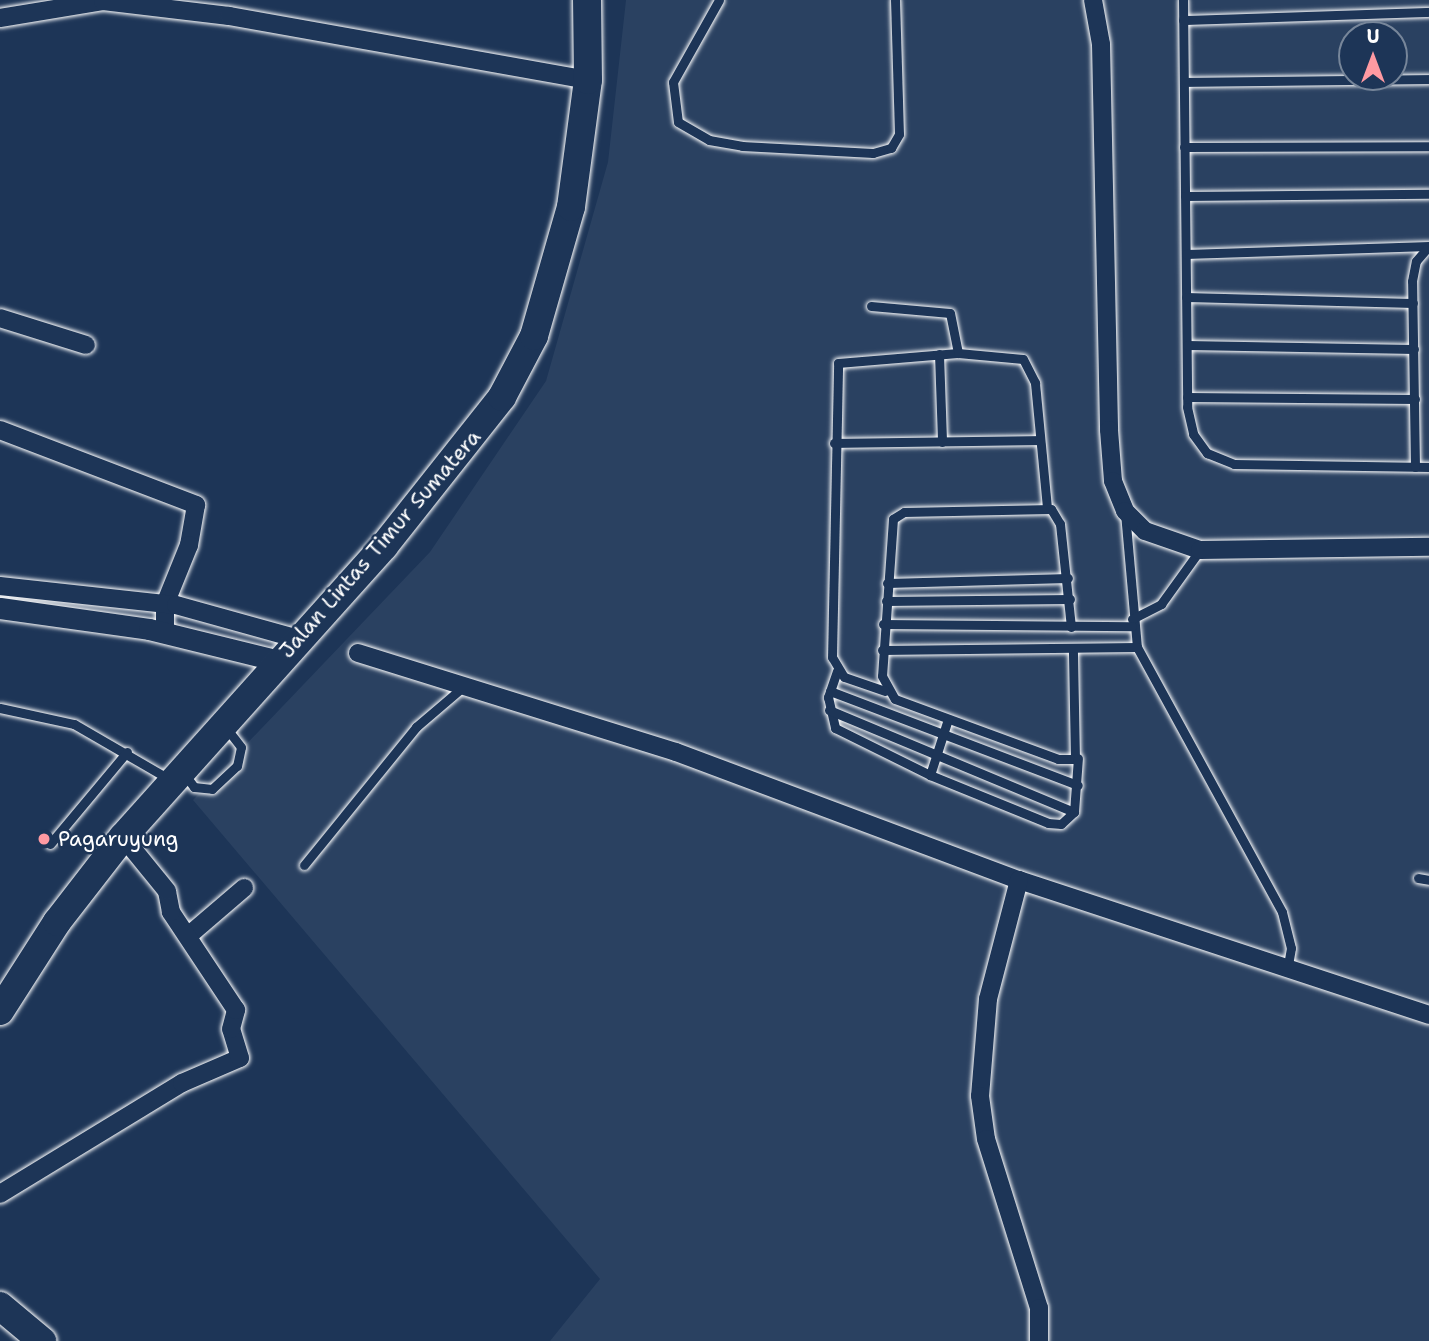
<!DOCTYPE html>
<html>
<head>
<meta charset="utf-8">
<style>
  body { margin:0 }
  #map { position:relative; width:1429px; height:1341px; overflow:hidden; background:#1d3557; font-family:"Shantell Sans",sans-serif }
  div>[style] { position:absolute }
  .built>* { inset:0; background:#2a4161 }
  .roads { filter:drop-shadow(0 0 2px #fff) drop-shadow(0 0 2px #fff) }
  .service>* { height:9px; margin:-4.5px; padding:0 4.5px; transform-origin:4.5px; border-radius:4.5px; background:#1d3557 }
  .minor>* { height:18px; margin:-9px; padding:0 9px; transform-origin:9px; border-radius:9px; background:#1d3557 }
  .tertiary>* { height:21px; margin:-10.5px; padding:0 10.5px; transform-origin:10.5px; border-radius:10.5px; background:#1d3557 }
  .trunk>* { height:28px; margin:-14px; padding:0 14px; transform-origin:14px; border-radius:14px; background:#1d3557 }
  .dots>* { width:19px; height:19px; translate:-50% -50%; box-sizing:border-box; border:4px solid #1d3557; border-radius:50% }
  span { translate:-50% -50%; white-space:nowrap; text-align:center; line-height:1.15; -webkit-text-stroke:5px #1d3557; paint-order:stroke }
  .street-label { font-size:21px; color:#fff }
  .poi-label { font-size:21px; color:#fff }
  .left { translate:0 -50%; text-align:left }
  .north { position:absolute; left:1338px; top:21px; width:70px; height:70px; box-sizing:border-box; background:#1d3557; border:2px solid #77869a; border-radius:50%; rotate:0deg; font-size:19px; font-weight:700; line-height:28px; text-align:center; color:#fff }
  .north::after { content:''; display:block; margin:auto; width:24px; height:32px; background:#ff9aa2; clip-path:polygon(50% 0,100% 100%,50% 72%,0 100%) }
</style>
</head>
<body>
<div id="map">
  <div class="built">
    <div style="clip-path:polygon(evenodd,626px 0,1429px 0,1429px 1341px,550px 1341px,600px 1279px,193px 800px,430px 552px,546px 381px,608px 162px,626px 0,1352px 35px,1394px 35px,1394px 77px,1352px 77px,1352px 35px)"></div>
  </div>
  <div class="roads">
    <div class="service">
      <div style="left:719px;top:0;width:94px;rotate:119.3deg"></div>
      <div style="left:673px;top:82px;width:40px;rotate:82.9deg"></div>
      <div style="left:678px;top:122px;width:36px;rotate:30deg"></div>
      <div style="left:709px;top:140px;width:34px;rotate:10deg"></div>
      <div style="left:742px;top:146px;width:131px;rotate:3.1deg"></div>
      <div style="left:873px;top:153px;width:19px;rotate:-16deg"></div>
      <div style="left:891px;top:148px;width:16px;rotate:-60deg"></div>
      <div style="left:899px;top:134px;width:134px;rotate:-91.7deg"></div>
      <div style="left:1183px;top:0;width:407px;rotate:89.4deg"></div>
      <div style="left:1187px;top:407px;width:28px;rotate:77deg"></div>
      <div style="left:1193px;top:434px;width:24px;rotate:54deg"></div>
      <div style="left:1207px;top:453px;width:29px;rotate:22deg"></div>
      <div style="left:1234px;top:464px;width:195px;rotate:0.9deg"></div>
      <div style="left:1183px;top:20px;width:246px;rotate:-1.9deg"></div>
      <div style="left:1184px;top:82px;width:245px;rotate:-0.7deg"></div>
      <div style="left:1184px;top:147px;width:245px;rotate:-0.2deg"></div>
      <div style="left:1185px;top:196px;width:244px;rotate:-0.5deg"></div>
      <div style="left:1186px;top:254px;width:243px;rotate:-1.9deg"></div>
      <div style="left:1186px;top:297px;width:227px;rotate:1.5deg"></div>
      <div style="left:871px;top:306px;width:79px;rotate:5.1deg"></div>
      <div style="left:950px;top:313px;width:41px;rotate:78.7deg"></div>
      <div style="left:1187px;top:345px;width:227px;rotate:1deg"></div>
      <div style="left:939px;top:354px;width:88px;rotate:88deg"></div>
      <div style="left:1187px;top:397px;width:228px;rotate:0.5deg"></div>
      <div style="left:834px;top:443px;width:206px;rotate:-0.8deg"></div>
      <div style="left:1415px;top:467px;width:186px;rotate:-90.9deg"></div>
      <div style="left:1412px;top:281px;width:20px;rotate:-79deg"></div>
      <div style="left:1416px;top:261px;width:20px;rotate:-49deg"></div>
      <div style="left:1125px;top:513px;width:135px;rotate:84.9deg"></div>
      <div style="left:1137px;top:647px;width:302px;rotate:61.3deg"></div>
      <div style="left:1282px;top:912px;width:37px;rotate:76deg"></div>
      <div style="left:1291px;top:948px;width:22px;rotate:100deg"></div>
      <div style="left:887px;top:583px;width:181px;rotate:-1.6deg"></div>
      <div style="left:886px;top:601px;width:184px;rotate:-0.6deg"></div>
      <div style="left:1132px;top:619px;width:33px;rotate:-27deg"></div>
      <div style="left:1161px;top:604px;width:67px;rotate:-54.2deg"></div>
      <div style="left:883px;top:624px;width:249px;rotate:0.5deg"></div>
      <div style="left:1071px;top:627px;width:104px;rotate:-96.1deg"></div>
      <div style="left:1060px;top:524px;width:17px;rotate:-121deg"></div>
      <div style="left:1051px;top:509px;width:147px;rotate:178.8deg"></div>
      <div style="left:904px;top:512px;width:13px;rotate:148deg"></div>
      <div style="left:893px;top:519px;width:157px;rotate:94deg"></div>
      <div style="left:882px;top:676px;width:26px;rotate:61deg"></div>
      <div style="left:895px;top:699px;width:174px;rotate:20.2deg"></div>
      <div style="left:1058px;top:759px;width:17px"></div>
      <div style="left:1075px;top:759px;width:109px;rotate:-91.1deg"></div>
      <div style="left:882px;top:650px;width:255px;rotate:-0.7deg"></div>
      <div style="left:837px;top:671px;width:28px;rotate:109deg"></div>
      <div style="left:828px;top:697px;width:32px;rotate:77deg"></div>
      <div style="left:835px;top:728px;width:106px;rotate:26.3deg"></div>
      <div style="left:830px;top:691px;width:265px;rotate:20.8deg"></div>
      <div style="left:885px;top:691px;width:43px;rotate:-161.1deg"></div>
      <div style="left:844px;top:677px;width:23px;rotate:-121deg"></div>
      <div style="left:832px;top:657px;width:294px;rotate:-88.8deg"></div>
      <div style="left:838px;top:363px;width:120px;rotate:-4.8deg"></div>
      <div style="left:958px;top:353px;width:65px;rotate:5.3deg"></div>
      <div style="left:1023px;top:359px;width:27px;rotate:63deg"></div>
      <div style="left:1035px;top:383px;width:125px;rotate:84.5deg"></div>
      <div style="left:0;top:708px;width:76px;rotate:12.2deg"></div>
      <div style="left:74px;top:724px;width:110px;rotate:30.1deg"></div>
      <div style="left:829px;top:710px;width:265px;rotate:22.6deg"></div>
      <div style="left:948px;top:719px;width:59px;rotate:107.8deg"></div>
      <div style="left:930px;top:775px;width:127px;rotate:22.1deg"></div>
      <div style="left:1048px;top:823px;width:13px;rotate:4deg"></div>
      <div style="left:1061px;top:824px;width:18px;rotate:-43deg"></div>
      <div style="left:1074px;top:812px;width:54px;rotate:-85.8deg"></div>
      <div style="left:185px;top:775px;width:15px;rotate:53deg"></div>
      <div style="left:194px;top:787px;width:18px;rotate:6deg"></div>
      <div style="left:212px;top:789px;width:34px;rotate:-43deg"></div>
      <div style="left:237px;top:766px;width:19px;rotate:-78deg"></div>
      <div style="left:241px;top:747px;width:24px;rotate:-128deg"></div>
      <div style="left:50px;top:844px;width:120px;rotate:-50.1deg"></div>
      <div style="left:304px;top:865px;width:178px;rotate:-50.9deg"></div>
      <div style="left:416px;top:727px;width:63px;rotate:-40.5deg"></div>
      <div style="left:1418px;top:878px;width:11px;rotate:10deg"></div>
    </div>
    <div class="minor">
      <div style="left:1093px;top:0;width:45px;rotate:79.7deg"></div>
      <div style="left:1101px;top:44px;width:386px;rotate:88.8deg"></div>
      <div style="left:1109px;top:430px;width:51px;rotate:85.5deg"></div>
      <div style="left:1113px;top:481px;width:32px;rotate:68deg"></div>
      <div style="left:1125px;top:511px;width:28px;rotate:45deg"></div>
      <div style="left:1145px;top:531px;width:58px;rotate:19.1deg"></div>
      <div style="left:1200px;top:550px;width:229px;rotate:-0.8deg"></div>
      <div style="left:0;top:18px;width:104px;rotate:-9.4deg"></div>
      <div style="left:103px;top:1px;width:127px;rotate:6.8deg"></div>
      <div style="left:229px;top:16px;width:365px;rotate:10.1deg"></div>
      <div style="left:0;top:318px;width:90px;rotate:17.4deg"></div>
      <div style="left:0;top:430px;width:210px;rotate:20.9deg"></div>
      <div style="left:196px;top:505px;width:41px;rotate:99.9deg"></div>
      <div style="left:189px;top:545px;width:64px;rotate:112.1deg"></div>
      <div style="left:165px;top:604px;width:28px;rotate:90deg"></div>
      <div style="left:0;top:586px;width:177px;rotate:6.2deg"></div>
      <div style="left:176px;top:605px;width:128px;rotate:15.5deg"></div>
      <div style="left:358px;top:653px;width:333px;rotate:17.3deg"></div>
      <div style="left:676px;top:752px;width:366px;rotate:20.5deg"></div>
      <div style="left:1019px;top:880px;width:432px;rotate:18.2deg"></div>
      <div style="left:1019px;top:880px;width:123px;rotate:104.6deg"></div>
      <div style="left:988px;top:999px;width:97px;rotate:94.7deg"></div>
      <div style="left:980px;top:1096px;width:43px;rotate:82.1deg"></div>
      <div style="left:986px;top:1139px;width:177px;rotate:72.6deg"></div>
      <div style="left:1039px;top:1308px;width:33px;rotate:90deg"></div>
      <div style="left:188px;top:936px;width:74px;rotate:-40.6deg"></div>
      <div style="left:0;top:1194px;width:213px;rotate:-31.4deg"></div>
      <div style="left:182px;top:1083px;width:63px;rotate:-23.3deg"></div>
      <div style="left:240px;top:1058px;width:30px;rotate:-107deg"></div>
      <div style="left:231px;top:1029px;width:20px;rotate:-75deg"></div>
      <div style="left:236px;top:1010px;width:118px;rotate:-123.6deg"></div>
      <div style="left:171px;top:912px;width:21px;rotate:-101deg"></div>
      <div style="left:167px;top:891px;width:70px;rotate:-129.2deg"></div>
    </div>
    <div class="tertiary">
      <div style="left:0;top:608px;width:150px;rotate:8deg"></div>
      <div style="left:149px;top:629px;width:134px;rotate:13.8deg"></div>
    </div>
    <div class="trunk">
      <div style="left:0;top:1011px;width:106px;rotate:-57.4deg"></div>
      <div style="left:57px;top:922px;width:108px;rotate:-52.2deg"></div>
      <div style="left:123px;top:837px;width:391px;rotate:-48.1deg"></div>
      <div style="left:384px;top:546px;width:190px;rotate:-51.6deg"></div>
      <div style="left:502px;top:397px;width:69px;rotate:-62.3deg"></div>
      <div style="left:534px;top:336px;width:134px;rotate:-74deg"></div>
      <div style="left:571px;top:207px;width:128px;rotate:-82.4deg"></div>
      <div style="left:588px;top:80px;width:80px;rotate:-90.7deg"></div>
      <div style="left:0;top:1306px;width:55px;rotate:39.8deg"></div>
    </div>
  </div>
  <div class="dots">
    <div style="left:44px;top:839px;background:#ff9aa2"></div>
  </div>
  <div class="street-label">
    <span style="left:380px;top:544px;rotate:-49deg">Jalan Lintas Timur Sumatera</span>
  </div>
  <div class="poi-label">
    <span class="left" style="left:58px;top:839px">Pagaruyung</span>
  </div>
  <div class="north">U</div>
</div>
</body>
</html>
